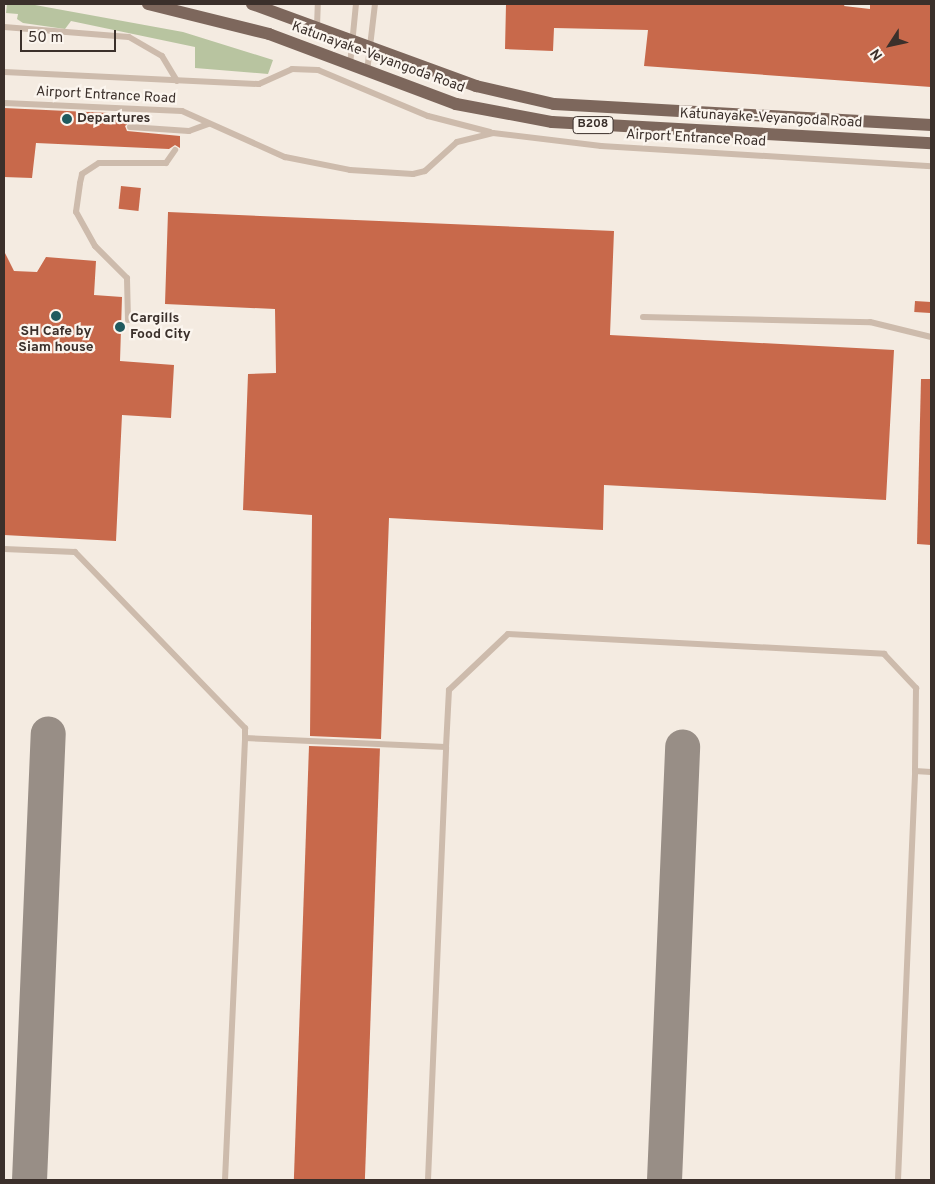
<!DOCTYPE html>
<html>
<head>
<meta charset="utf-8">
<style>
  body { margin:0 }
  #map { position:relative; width:935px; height:1184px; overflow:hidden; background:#f4ebe1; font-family:Overpass,sans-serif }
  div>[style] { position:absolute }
  .green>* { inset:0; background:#b8c4a0 }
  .taxiway>* { height:35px; margin:-17.5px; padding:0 17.5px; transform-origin:17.5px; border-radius:17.5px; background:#988e86 }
  .building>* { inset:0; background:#c8694b; transform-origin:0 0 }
  .lane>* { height:6px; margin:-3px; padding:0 3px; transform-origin:3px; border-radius:3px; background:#cdbbac }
  .primary>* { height:12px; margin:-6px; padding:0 6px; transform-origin:6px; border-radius:6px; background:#7d675c }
  .dots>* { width:14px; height:14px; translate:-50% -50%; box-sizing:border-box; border:2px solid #fbf5ee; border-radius:50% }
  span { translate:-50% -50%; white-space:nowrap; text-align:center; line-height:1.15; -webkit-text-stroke:4.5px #fbf5ee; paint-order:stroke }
  .shield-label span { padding:1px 4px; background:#fbf5ee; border:1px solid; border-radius:4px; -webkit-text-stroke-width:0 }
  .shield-label { font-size:12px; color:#3b302b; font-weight:700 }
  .street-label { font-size:14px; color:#3b302b }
  .poi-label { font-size:14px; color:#3b302b; font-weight:700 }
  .left { translate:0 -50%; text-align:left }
  .frame { position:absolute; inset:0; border:5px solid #3b302b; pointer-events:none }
  .north { position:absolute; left:865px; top:20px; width:50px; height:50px; -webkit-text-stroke:4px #fbf5ee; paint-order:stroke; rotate:235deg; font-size:14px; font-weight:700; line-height:20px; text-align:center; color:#3b302b }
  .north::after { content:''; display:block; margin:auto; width:18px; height:22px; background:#3b302b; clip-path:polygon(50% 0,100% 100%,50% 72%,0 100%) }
  .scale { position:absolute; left:20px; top:30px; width:96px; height:22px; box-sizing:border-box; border:2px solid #3b302b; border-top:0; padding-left:6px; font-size:15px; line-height:18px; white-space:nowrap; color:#3b302b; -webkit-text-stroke:4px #fbf5ee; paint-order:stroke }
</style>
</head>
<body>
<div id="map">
  <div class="green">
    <div style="clip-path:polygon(7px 4px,35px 5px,183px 32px,273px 60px,268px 74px,195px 68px,195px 47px,71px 21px,65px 29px,23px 23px,17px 19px,18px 14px,6px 13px)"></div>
  </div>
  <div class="taxiway">
    <div style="left:29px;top:1180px;width:447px;rotate:-87.6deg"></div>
    <div style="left:664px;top:1180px;width:434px;rotate:-87.6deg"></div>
  </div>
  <div class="building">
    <div style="clip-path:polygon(506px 4px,845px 4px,844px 6px,870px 9px,870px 4px,931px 4px,931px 87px,644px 66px,648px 30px,554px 28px,553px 51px,505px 49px)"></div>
    <div style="clip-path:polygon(4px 108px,130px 114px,130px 122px,125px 126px,127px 131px,180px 136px,180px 148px,175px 145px,169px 149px,36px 143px,32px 178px,4px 177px)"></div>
    <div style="left:121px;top:186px;width:20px;height:23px;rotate:6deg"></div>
    <div style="clip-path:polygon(168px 212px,614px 231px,610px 335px,894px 350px,886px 500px,604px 485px,603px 530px,389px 518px,381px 739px,310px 736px,312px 515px,243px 510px,248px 374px,276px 373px,275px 309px,165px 304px)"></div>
    <div style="clip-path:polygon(4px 251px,14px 271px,37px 272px,46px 257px,96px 261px,94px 295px,122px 297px,120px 361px,174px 365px,171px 418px,122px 415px,116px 541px,4px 535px)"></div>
    <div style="left:915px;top:301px;width:16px;height:11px;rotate:4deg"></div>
    <div style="clip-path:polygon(921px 379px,931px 379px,931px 545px,917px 544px)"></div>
    <div style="left:309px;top:746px;width:71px;height:434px;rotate:2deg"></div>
  </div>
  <div class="lane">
    <div style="left:4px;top:27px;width:125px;rotate:4.6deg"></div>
    <div style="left:129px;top:37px;width:38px;rotate:30deg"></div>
    <div style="left:162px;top:56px;width:29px;rotate:59deg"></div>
    <div style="left:317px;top:27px;width:23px;rotate:-88deg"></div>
    <div style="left:350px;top:65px;width:61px;rotate:-84.4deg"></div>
    <div style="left:4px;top:72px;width:255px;rotate:2.7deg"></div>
    <div style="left:259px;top:84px;width:36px;rotate:-24deg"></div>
    <div style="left:292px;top:69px;width:26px;rotate:2deg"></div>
    <div style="left:318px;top:70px;width:119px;rotate:22.7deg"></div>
    <div style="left:428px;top:116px;width:64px;rotate:14.5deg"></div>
    <div style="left:367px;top:72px;width:68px;rotate:-83.3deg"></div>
    <div style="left:4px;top:103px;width:178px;rotate:2.6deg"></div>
    <div style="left:182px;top:111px;width:113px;rotate:24.1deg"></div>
    <div style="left:285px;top:157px;width:66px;rotate:11.3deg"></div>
    <div style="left:350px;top:170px;width:63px;rotate:3.6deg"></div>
    <div style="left:413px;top:174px;width:12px;rotate:-14deg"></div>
    <div style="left:425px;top:171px;width:43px;rotate:-42.2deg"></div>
    <div style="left:457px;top:142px;width:37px;rotate:-14deg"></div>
    <div style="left:493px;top:133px;width:109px;rotate:6.9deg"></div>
    <div style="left:601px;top:146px;width:331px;rotate:3.5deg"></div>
    <div style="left:130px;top:127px;width:59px;rotate:3.9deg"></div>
    <div style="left:189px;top:131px;width:20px;rotate:-20deg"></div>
    <div style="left:643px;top:317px;width:227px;rotate:1.3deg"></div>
    <div style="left:870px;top:322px;width:63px;rotate:13.8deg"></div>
    <div style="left:128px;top:320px;width:42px;rotate:-91.4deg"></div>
    <div style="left:127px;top:278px;width:45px;rotate:-135deg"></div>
    <div style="left:95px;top:246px;width:39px;rotate:-119deg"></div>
    <div style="left:76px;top:212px;width:29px;rotate:-82deg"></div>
    <div style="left:80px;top:183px;width:9px;rotate:-77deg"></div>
    <div style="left:82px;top:174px;width:20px;rotate:-33deg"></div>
    <div style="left:99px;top:163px;width:67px"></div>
    <div style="left:166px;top:163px;width:16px;rotate:-55deg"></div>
    <div style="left:4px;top:549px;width:71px;rotate:2.4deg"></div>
    <div style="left:75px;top:552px;width:245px;rotate:46deg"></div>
    <div style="left:245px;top:728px;width:10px;rotate:90deg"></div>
    <div style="left:245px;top:738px;width:201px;rotate:2.6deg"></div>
    <div style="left:446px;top:747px;width:57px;rotate:-87deg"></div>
    <div style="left:449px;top:690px;width:81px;rotate:-43.5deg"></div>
    <div style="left:508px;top:634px;width:377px;rotate:3deg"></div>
    <div style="left:884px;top:654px;width:47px;rotate:46.7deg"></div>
    <div style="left:916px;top:688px;width:83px;rotate:90.7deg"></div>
    <div style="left:915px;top:771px;width:16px;rotate:4deg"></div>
    <div style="left:225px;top:1180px;width:442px;rotate:-87.4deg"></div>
    <div style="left:428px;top:1180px;width:433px;rotate:-87.6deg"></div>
    <div style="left:898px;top:1180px;width:409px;rotate:-87.6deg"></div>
  </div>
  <div class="primary">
    <div style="left:148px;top:4px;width:125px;rotate:13.9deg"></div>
    <div style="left:269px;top:34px;width:200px;rotate:20.5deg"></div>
    <div style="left:456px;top:104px;width:98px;rotate:10.6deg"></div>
    <div style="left:552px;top:122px;width:380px;rotate:3.2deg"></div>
    <div style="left:252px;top:4px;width:239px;rotate:20.1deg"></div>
    <div style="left:476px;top:86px;width:80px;rotate:13deg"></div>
    <div style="left:554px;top:104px;width:378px;rotate:3.2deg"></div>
  </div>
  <div class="dots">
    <div style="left:67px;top:119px;background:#1f5a5e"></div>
    <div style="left:56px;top:316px;background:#1f5a5e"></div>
    <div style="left:120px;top:327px;background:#1f5a5e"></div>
  </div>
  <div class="shield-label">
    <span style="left:593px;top:125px">B208</span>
  </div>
  <div class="street-label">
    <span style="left:378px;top:58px;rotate:20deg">Katunayake-Veyangoda Road</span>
    <span style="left:106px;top:96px;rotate:3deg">Airport Entrance Road</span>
    <span style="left:771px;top:119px;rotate:3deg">Katunayake-Veyangoda Road</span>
    <span style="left:696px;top:139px;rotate:3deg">Airport Entrance Road</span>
  </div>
  <div class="poi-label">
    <span class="left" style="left:77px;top:119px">Departures</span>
    <span class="left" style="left:130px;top:327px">Cargills<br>Food City</span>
    <span style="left:56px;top:340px">SH Cafe by<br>Siam house</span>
  </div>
  <div class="frame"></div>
  <div class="north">N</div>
  <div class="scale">50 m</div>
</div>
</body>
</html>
